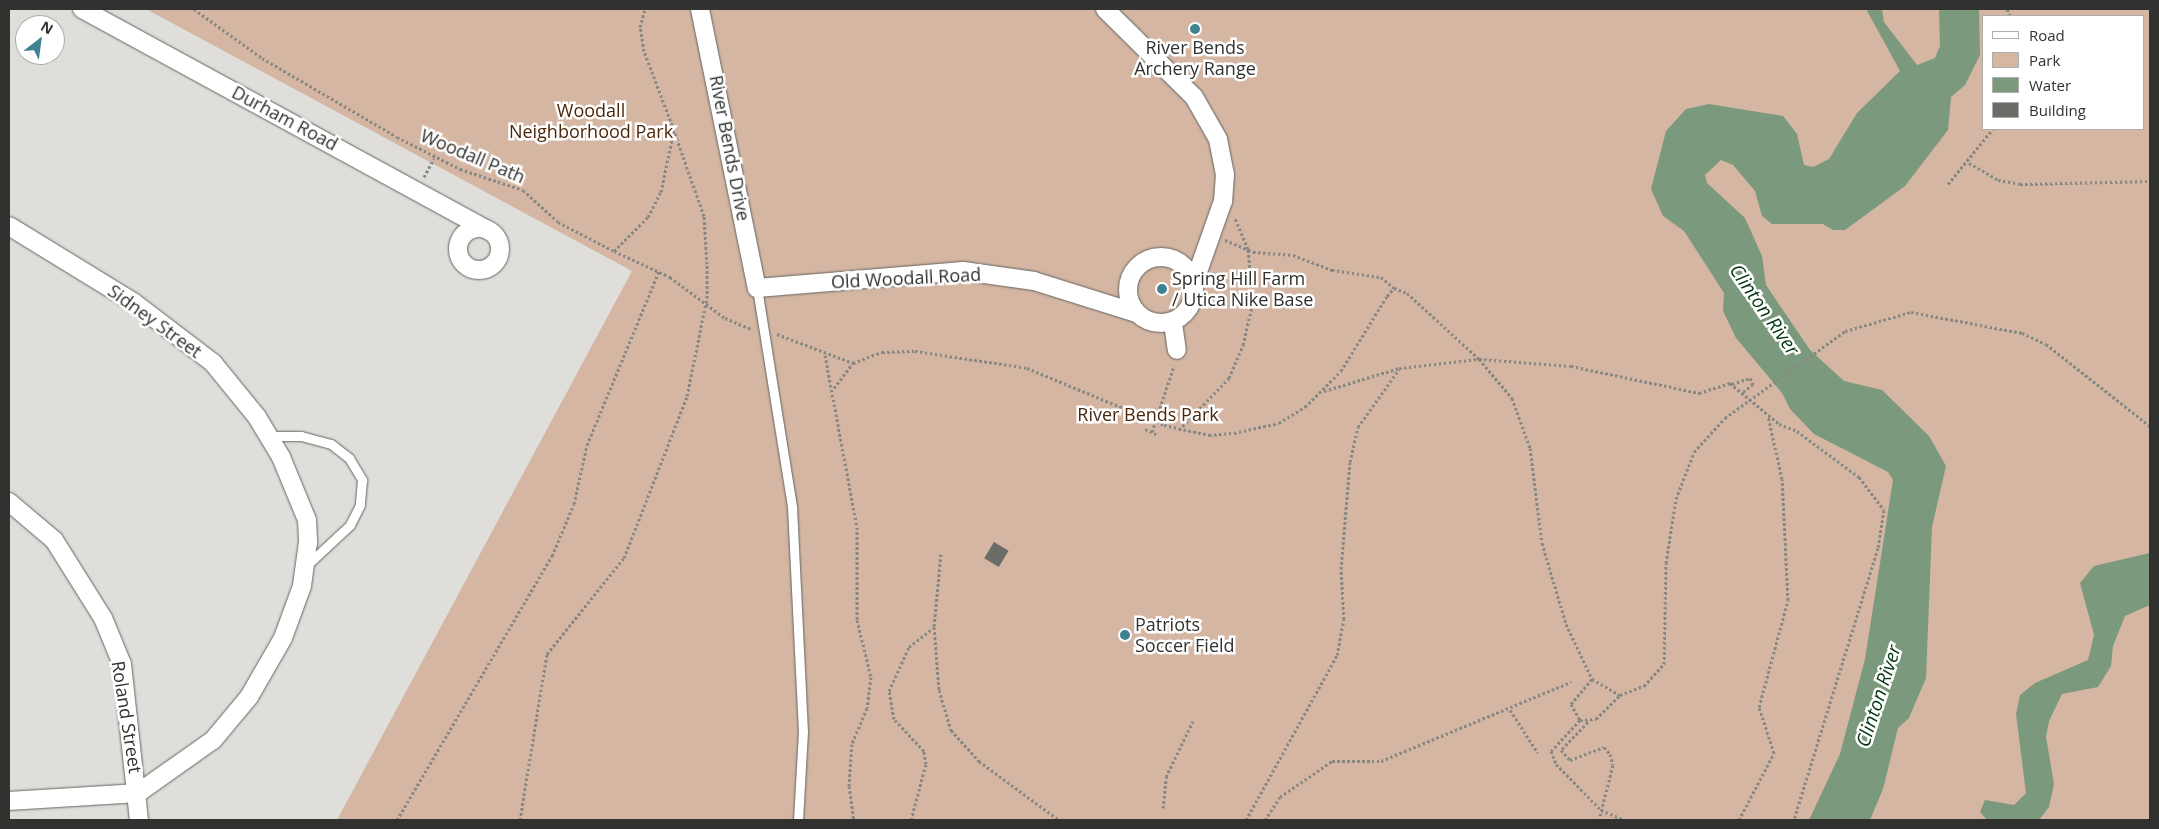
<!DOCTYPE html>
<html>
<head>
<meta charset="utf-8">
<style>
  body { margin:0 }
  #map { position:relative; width:2159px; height:829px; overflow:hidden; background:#dfdeda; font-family:"Open Sans",sans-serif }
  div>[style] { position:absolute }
  .green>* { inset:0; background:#d4b6a3 }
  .water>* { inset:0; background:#7b997d }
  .building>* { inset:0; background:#6a6c68; transform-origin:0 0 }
  .path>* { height:3px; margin-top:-1.5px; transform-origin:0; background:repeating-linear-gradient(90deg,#878784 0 2.5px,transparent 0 5px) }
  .roads { filter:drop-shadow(0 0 1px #666561) drop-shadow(0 0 1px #666561) }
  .lane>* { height:9px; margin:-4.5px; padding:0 4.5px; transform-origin:4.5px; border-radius:4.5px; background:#fff }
  .street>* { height:18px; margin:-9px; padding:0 9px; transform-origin:9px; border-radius:9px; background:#fff }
  .street>.ring { margin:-9px; padding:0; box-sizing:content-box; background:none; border:18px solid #fff; border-radius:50% }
  .dots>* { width:14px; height:14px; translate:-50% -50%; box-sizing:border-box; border:2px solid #fff; border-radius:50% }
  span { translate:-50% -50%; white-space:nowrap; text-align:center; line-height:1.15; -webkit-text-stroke:5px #fff; paint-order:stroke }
  .poi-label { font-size:18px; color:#31312f }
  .left { translate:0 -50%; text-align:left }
  .park-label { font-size:18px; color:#4a270b }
  .street-label { font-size:18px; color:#31312f }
  .water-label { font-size:19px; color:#043610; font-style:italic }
  .frame { position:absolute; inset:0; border:10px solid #31312f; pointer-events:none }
  .legend { position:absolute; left:1982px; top:15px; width:162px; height:115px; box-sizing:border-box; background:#fff; border:1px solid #adadac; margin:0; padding:6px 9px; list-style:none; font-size:15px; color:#31312f }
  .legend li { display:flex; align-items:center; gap:10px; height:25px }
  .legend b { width:25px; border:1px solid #adadac }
  .north { position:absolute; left:15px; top:15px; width:50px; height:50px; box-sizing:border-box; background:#fff; border:1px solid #adadac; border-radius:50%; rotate:30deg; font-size:14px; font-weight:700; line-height:20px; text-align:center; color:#31312f }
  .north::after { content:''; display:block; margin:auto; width:18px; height:22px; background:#3f8292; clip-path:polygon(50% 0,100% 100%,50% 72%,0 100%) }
</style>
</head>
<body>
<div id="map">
  <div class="green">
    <div style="clip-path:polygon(evenodd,146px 9px,2150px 9px,2150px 820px,337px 820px,632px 271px,146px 9px,1983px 16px,2143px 16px,2143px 129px,1983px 129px,1983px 16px)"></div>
  </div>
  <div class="water">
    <div style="clip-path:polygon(1866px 9px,1882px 9px,1884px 22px,1917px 65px,1935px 58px,1940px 46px,1939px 9px,1979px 9px,1980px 55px,1965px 85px,1951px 97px,1948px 130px,1905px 186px,1845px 230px,1833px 230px,1823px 224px,1772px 224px,1762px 216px,1755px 191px,1733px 165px,1721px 160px,1705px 175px,1707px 183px,1745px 218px,1762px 256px,1766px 285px,1810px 350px,1844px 381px,1882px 390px,1929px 436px,1946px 466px,1932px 527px,1926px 678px,1909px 718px,1898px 728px,1883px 789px,1870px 820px,1809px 820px,1840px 754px,1865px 659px,1893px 480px,1888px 472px,1814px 434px,1790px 409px,1782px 393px,1736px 338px,1723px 311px,1724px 293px,1684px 231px,1663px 216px,1651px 189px,1666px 131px,1686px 109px,1709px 104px,1783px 116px,1797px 134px,1804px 165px,1813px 167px,1829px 159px,1857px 113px,1900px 71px)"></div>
    <div style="clip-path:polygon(2150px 553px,2150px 605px,2125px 616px,2113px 646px,2111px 666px,2098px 687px,2062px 694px,2049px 721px,2046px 737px,2054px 784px,2049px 807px,2039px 820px,1987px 820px,1980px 812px,1985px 800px,2014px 805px,2026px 793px,2016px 714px,2020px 695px,2035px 683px,2088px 660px,2094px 635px,2080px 583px,2094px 566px)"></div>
  </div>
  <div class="building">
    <div style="left:994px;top:542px;width:17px;height:19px;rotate:31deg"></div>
  </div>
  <div class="path">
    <div style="left:194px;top:9px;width:84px;rotate:35.8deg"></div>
    <div style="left:262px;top:58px;width:156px;rotate:30.3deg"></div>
    <div style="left:397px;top:137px;width:71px;rotate:26.9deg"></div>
    <div style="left:460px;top:169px;width:66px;rotate:18.4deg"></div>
    <div style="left:523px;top:190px;width:47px;rotate:42.4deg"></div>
    <div style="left:558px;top:222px;width:63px;rotate:27.4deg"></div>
    <div style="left:614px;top:251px;width:48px;rotate:-45deg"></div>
    <div style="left:648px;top:217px;width:28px;rotate:-63deg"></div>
    <div style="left:661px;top:192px;width:63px;rotate:-78.2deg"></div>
    <div style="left:674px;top:130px;width:85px;rotate:-110.8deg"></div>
    <div style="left:644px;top:51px;width:24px;rotate:-99deg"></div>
    <div style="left:640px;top:27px;width:19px;rotate:-74deg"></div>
    <div style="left:2007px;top:9px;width:8px;rotate:67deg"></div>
    <div style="left:1969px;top:163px;width:34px;rotate:30deg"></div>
    <div style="left:1998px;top:180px;width:22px;rotate:10deg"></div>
    <div style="left:2020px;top:184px;width:130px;rotate:-1.3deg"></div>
    <div style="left:424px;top:177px;width:21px;rotate:-62deg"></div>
    <div style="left:1948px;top:184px;width:71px;rotate:-50.7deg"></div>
    <div style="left:1225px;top:240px;width:30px;rotate:23deg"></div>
    <div style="left:1253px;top:252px;width:40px;rotate:4.3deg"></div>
    <div style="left:1293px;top:255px;width:42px;rotate:21deg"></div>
    <div style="left:1332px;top:270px;width:49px;rotate:8.1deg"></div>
    <div style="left:1381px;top:277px;width:17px;rotate:40deg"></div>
    <div style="left:614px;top:251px;width:62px;rotate:24.9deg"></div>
    <div style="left:670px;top:277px;width:69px;rotate:36.7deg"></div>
    <div style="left:725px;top:318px;width:28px;rotate:23deg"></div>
    <div style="left:777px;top:334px;width:81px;rotate:20.9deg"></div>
    <div style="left:853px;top:363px;width:31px;rotate:-21deg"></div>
    <div style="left:882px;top:352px;width:33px;rotate:-2deg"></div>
    <div style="left:915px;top:351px;width:113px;rotate:8.6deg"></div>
    <div style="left:1027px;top:368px;width:148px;rotate:22.6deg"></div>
    <div style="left:1164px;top:425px;width:46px;rotate:12.5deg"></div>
    <div style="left:1209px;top:435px;width:25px;rotate:-5deg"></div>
    <div style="left:1234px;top:433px;width:46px;rotate:-12.5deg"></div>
    <div style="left:1279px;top:423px;width:31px;rotate:-32deg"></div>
    <div style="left:1305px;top:407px;width:51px;rotate:-45deg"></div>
    <div style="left:1341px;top:371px;width:88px;rotate:-58.5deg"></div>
    <div style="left:1387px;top:296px;width:11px;rotate:-49deg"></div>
    <div style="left:1394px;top:288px;width:14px;rotate:21deg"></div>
    <div style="left:1407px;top:293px;width:98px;rotate:42.5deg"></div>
    <div style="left:1479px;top:359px;width:51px;rotate:49.8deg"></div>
    <div style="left:1512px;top:398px;width:53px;rotate:70.2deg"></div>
    <div style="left:1530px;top:448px;width:96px;rotate:82.8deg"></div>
    <div style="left:1542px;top:543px;width:84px;rotate:73.5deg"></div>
    <div style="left:1566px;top:624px;width:61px;rotate:64.7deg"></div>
    <div style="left:1592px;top:679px;width:32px;rotate:30deg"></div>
    <div style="left:1620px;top:695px;width:26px;rotate:-21deg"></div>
    <div style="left:1644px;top:686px;width:30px;rotate:-48deg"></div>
    <div style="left:1664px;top:664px;width:101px;rotate:-88.9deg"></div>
    <div style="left:1666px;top:563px;width:65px;rotate:-81.1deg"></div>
    <div style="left:1676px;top:499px;width:50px;rotate:-69deg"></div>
    <div style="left:1694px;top:452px;width:46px;rotate:-47.6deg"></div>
    <div style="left:1725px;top:418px;width:148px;rotate:-35.9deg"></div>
    <div style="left:1845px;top:331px;width:69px;rotate:-16.1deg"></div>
    <div style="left:1911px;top:312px;width:113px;rotate:10.7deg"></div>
    <div style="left:2022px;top:333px;width:26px;rotate:25deg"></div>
    <div style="left:2046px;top:344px;width:132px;rotate:38.3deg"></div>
    <div style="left:825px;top:355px;width:175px;rotate:79.5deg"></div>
    <div style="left:857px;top:527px;width:93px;rotate:90deg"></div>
    <div style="left:857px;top:620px;width:59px;rotate:76.2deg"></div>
    <div style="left:871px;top:677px;width:31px;rotate:97deg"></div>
    <div style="left:867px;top:708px;width:39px;rotate:113deg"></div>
    <div style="left:852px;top:744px;width:42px;rotate:94.1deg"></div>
    <div style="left:849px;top:786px;width:34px;rotate:82deg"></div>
    <div style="left:1732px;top:384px;width:19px;rotate:-18deg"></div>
    <div style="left:1750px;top:378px;width:7px;rotate:63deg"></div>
    <div style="left:1753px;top:384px;width:13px;rotate:141deg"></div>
    <div style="left:834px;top:388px;width:31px;rotate:-53deg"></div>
    <div style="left:1324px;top:391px;width:78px;rotate:-17deg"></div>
    <div style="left:1399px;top:368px;width:81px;rotate:-6.4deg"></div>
    <div style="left:1479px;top:359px;width:92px;rotate:4.4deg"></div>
    <div style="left:1571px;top:366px;width:131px;rotate:11.9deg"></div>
    <div style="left:1699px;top:393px;width:33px;rotate:-18deg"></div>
    <div style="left:1730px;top:383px;width:64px;rotate:39.9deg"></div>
    <div style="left:1779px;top:424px;width:19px;rotate:21deg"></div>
    <div style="left:1797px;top:431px;width:77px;rotate:36.6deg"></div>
    <div style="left:1859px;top:477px;width:41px;rotate:52.9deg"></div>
    <div style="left:1884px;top:510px;width:38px;rotate:99deg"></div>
    <div style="left:1878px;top:548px;width:285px;rotate:107.2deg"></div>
    <div style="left:1145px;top:429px;width:14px;rotate:25deg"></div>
    <div style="left:1179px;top:430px;width:72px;rotate:-46.1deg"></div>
    <div style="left:1229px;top:378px;width:36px;rotate:-67deg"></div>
    <div style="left:1243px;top:345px;width:44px;rotate:-76.9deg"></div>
    <div style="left:1253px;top:302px;width:53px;rotate:-95.4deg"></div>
    <div style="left:1248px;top:249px;width:34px;rotate:-113deg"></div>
    <div style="left:1152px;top:432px;width:70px;rotate:-71.6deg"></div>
    <div style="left:941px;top:554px;width:73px;rotate:95.5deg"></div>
    <div style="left:934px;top:627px;width:63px;rotate:85.5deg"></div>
    <div style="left:939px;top:690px;width:42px;rotate:73.3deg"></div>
    <div style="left:951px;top:730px;width:42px;rotate:47.9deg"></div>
    <div style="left:979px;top:761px;width:99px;rotate:36.4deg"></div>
    <div style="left:1592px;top:679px;width:33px;rotate:130deg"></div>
    <div style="left:1571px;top:704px;width:18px;rotate:61deg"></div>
    <div style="left:1580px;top:720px;width:16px;rotate:-4deg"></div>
    <div style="left:1596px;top:719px;width:34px;rotate:-45deg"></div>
    <div style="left:1510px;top:710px;width:51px;rotate:56.9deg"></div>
    <div style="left:1580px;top:720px;width:42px;rotate:133.1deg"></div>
    <div style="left:1551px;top:751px;width:14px;rotate:69deg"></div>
    <div style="left:1556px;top:764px;width:64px;rotate:45.6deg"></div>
    <div style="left:1601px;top:810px;width:26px;rotate:23deg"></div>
    <div style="left:1588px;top:722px;width:39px;rotate:134deg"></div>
    <div style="left:1561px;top:750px;width:13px;rotate:48deg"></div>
    <div style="left:1570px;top:760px;width:36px;rotate:-21deg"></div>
    <div style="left:1604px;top:747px;width:9px;rotate:49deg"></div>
    <div style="left:1610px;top:754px;width:11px;rotate:75deg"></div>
    <div style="left:1613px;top:765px;width:57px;rotate:104.3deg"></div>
    <div style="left:1163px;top:808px;width:31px;rotate:-84deg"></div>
    <div style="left:1166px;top:777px;width:62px;rotate:-64.3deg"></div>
    <div style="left:397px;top:820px;width:306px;rotate:-59.6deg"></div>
    <div style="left:552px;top:556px;width:56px;rotate:-67.1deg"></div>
    <div style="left:574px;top:504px;width:60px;rotate:-77.6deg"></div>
    <div style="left:587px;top:445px;width:188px;rotate:-67.5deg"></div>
    <div style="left:520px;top:820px;width:168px;rotate:-80.8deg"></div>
    <div style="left:547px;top:654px;width:123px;rotate:-51.3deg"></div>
    <div style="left:624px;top:558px;width:174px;rotate:-68.7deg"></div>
    <div style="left:687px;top:396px;width:100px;rotate:-78.5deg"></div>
    <div style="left:707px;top:298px;width:34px;rotate:-90deg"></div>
    <div style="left:707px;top:264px;width:48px;rotate:-93.6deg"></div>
    <div style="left:704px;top:216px;width:90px;rotate:-109.4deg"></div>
    <div style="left:911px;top:820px;width:58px;rotate:-75deg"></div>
    <div style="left:926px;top:764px;width:13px;rotate:-99deg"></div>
    <div style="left:924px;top:751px;width:44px;rotate:-133.2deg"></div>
    <div style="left:894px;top:719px;width:28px;rotate:-100deg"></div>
    <div style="left:889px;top:691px;width:48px;rotate:-65.6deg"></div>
    <div style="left:909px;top:647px;width:31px;rotate:-38deg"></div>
    <div style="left:1246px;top:820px;width:188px;rotate:-61.1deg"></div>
    <div style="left:1337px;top:655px;width:37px;rotate:-79deg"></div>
    <div style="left:1344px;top:619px;width:50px;rotate:-93.4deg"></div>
    <div style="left:1341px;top:569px;width:107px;rotate:-85.2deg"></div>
    <div style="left:1350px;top:462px;width:36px;rotate:-77deg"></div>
    <div style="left:1358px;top:427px;width:71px;rotate:-54.7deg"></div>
    <div style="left:1265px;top:820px;width:27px;rotate:-57deg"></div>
    <div style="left:1280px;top:797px;width:63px;rotate:-34.7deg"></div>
    <div style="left:1332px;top:761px;width:49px"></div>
    <div style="left:1381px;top:761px;width:206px;rotate:-22.6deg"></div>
    <div style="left:1739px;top:820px;width:76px;rotate:-62.4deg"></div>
    <div style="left:1774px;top:753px;width:48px;rotate:-108.1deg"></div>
    <div style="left:1759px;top:707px;width:111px;rotate:-74.8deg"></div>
    <div style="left:1788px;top:600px;width:121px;rotate:-92.8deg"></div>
    <div style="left:1782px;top:479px;width:65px;rotate:-102.5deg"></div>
  </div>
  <div class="roads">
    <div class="lane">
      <div style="left:757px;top:288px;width:222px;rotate:80.9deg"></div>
      <div style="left:792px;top:507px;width:224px;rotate:87.2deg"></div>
      <div style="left:803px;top:731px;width:89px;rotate:93.2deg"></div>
      <div style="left:270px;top:436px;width:31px"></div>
      <div style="left:301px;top:436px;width:31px;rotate:15deg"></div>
      <div style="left:331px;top:444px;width:23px;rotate:38deg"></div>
      <div style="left:349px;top:458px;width:26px;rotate:59deg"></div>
      <div style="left:362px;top:480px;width:25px;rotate:95deg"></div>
      <div style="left:360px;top:505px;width:22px;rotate:117deg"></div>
      <div style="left:350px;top:525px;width:59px;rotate:137.1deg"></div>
    </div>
    <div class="street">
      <div style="left:82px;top:9px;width:462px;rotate:28.6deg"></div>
      <div style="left:700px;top:9px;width:285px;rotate:78.5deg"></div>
      <div style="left:757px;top:288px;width:207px;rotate:-4.7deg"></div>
      <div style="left:963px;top:271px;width:72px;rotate:8deg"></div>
      <div style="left:1034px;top:281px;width:107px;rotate:17.4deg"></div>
      <div style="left:1105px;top:9px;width:125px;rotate:44.7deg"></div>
      <div style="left:1194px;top:97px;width:48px;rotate:60.3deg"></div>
      <div style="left:1218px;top:139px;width:36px;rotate:79deg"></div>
      <div style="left:1225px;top:174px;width:27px;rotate:94deg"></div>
      <div style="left:1223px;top:201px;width:84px;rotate:109.5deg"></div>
      <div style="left:9px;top:226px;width:145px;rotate:31.5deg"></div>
      <div style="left:133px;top:302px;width:101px;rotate:37.3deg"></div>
      <div style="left:213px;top:363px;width:70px;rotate:50.8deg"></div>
      <div style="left:257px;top:417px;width:47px;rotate:59deg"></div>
      <div style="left:281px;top:457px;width:68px;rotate:67.6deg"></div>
      <div style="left:307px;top:520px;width:22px;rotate:87deg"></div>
      <div style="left:308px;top:542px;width:44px;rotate:97.8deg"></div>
      <div style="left:302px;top:586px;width:55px;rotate:110.1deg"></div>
      <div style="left:283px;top:638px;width:68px;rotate:120deg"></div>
      <div style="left:249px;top:697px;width:56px;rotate:129.9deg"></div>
      <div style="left:213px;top:740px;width:92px;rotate:144.8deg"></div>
      <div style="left:138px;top:793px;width:129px;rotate:176.5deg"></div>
      <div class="ring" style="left:458px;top:228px;width:24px;height:24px"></div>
      <div class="ring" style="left:1128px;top:257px;width:48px;height:48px"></div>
      <div style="left:1173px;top:323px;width:27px;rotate:82deg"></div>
      <div style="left:9px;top:502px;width:59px;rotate:40.2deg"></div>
      <div style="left:54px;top:540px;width:92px;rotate:57.9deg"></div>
      <div style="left:103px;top:618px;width:50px;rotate:67.6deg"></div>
      <div style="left:122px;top:664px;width:157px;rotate:83.8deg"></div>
    </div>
  </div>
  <div class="dots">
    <div style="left:1195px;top:29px;background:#3f8292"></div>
    <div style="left:1162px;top:289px;background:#3f8292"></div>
    <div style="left:1125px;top:635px;background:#3f8292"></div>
  </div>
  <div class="poi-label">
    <span style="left:1195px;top:58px">River Bends<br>Archery Range</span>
    <span class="left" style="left:1172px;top:289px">Spring Hill Farm<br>/ Utica Nike Base</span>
    <span class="left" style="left:1135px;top:635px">Patriots<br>Soccer Field</span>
  </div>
  <div class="park-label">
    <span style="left:591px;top:121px">Woodall<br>Neighborhood Park</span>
    <span style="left:1148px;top:414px">River Bends Park</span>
  </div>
  <div class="street-label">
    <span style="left:285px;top:118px;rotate:28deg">Durham Road</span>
    <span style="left:730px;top:148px;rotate:79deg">River Bends Drive</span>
    <span style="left:473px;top:156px;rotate:23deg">Woodall Path</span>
    <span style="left:906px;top:278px;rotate:-3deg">Old Woodall Road</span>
    <span style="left:155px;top:321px;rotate:36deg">Sidney Street</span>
    <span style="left:127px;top:717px;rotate:81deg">Roland Street</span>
  </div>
  <div class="water-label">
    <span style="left:1764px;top:310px;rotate:55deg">Clinton River</span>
    <span style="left:1879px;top:696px;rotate:-72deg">Clinton River</span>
  </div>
  <div class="frame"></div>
  <ul class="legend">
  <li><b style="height:6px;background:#fff"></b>Road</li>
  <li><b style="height:14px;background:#d4b6a3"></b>Park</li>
  <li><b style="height:14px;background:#7b997d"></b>Water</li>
  <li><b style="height:14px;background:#6a6c68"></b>Building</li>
  </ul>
  <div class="north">N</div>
</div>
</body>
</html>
